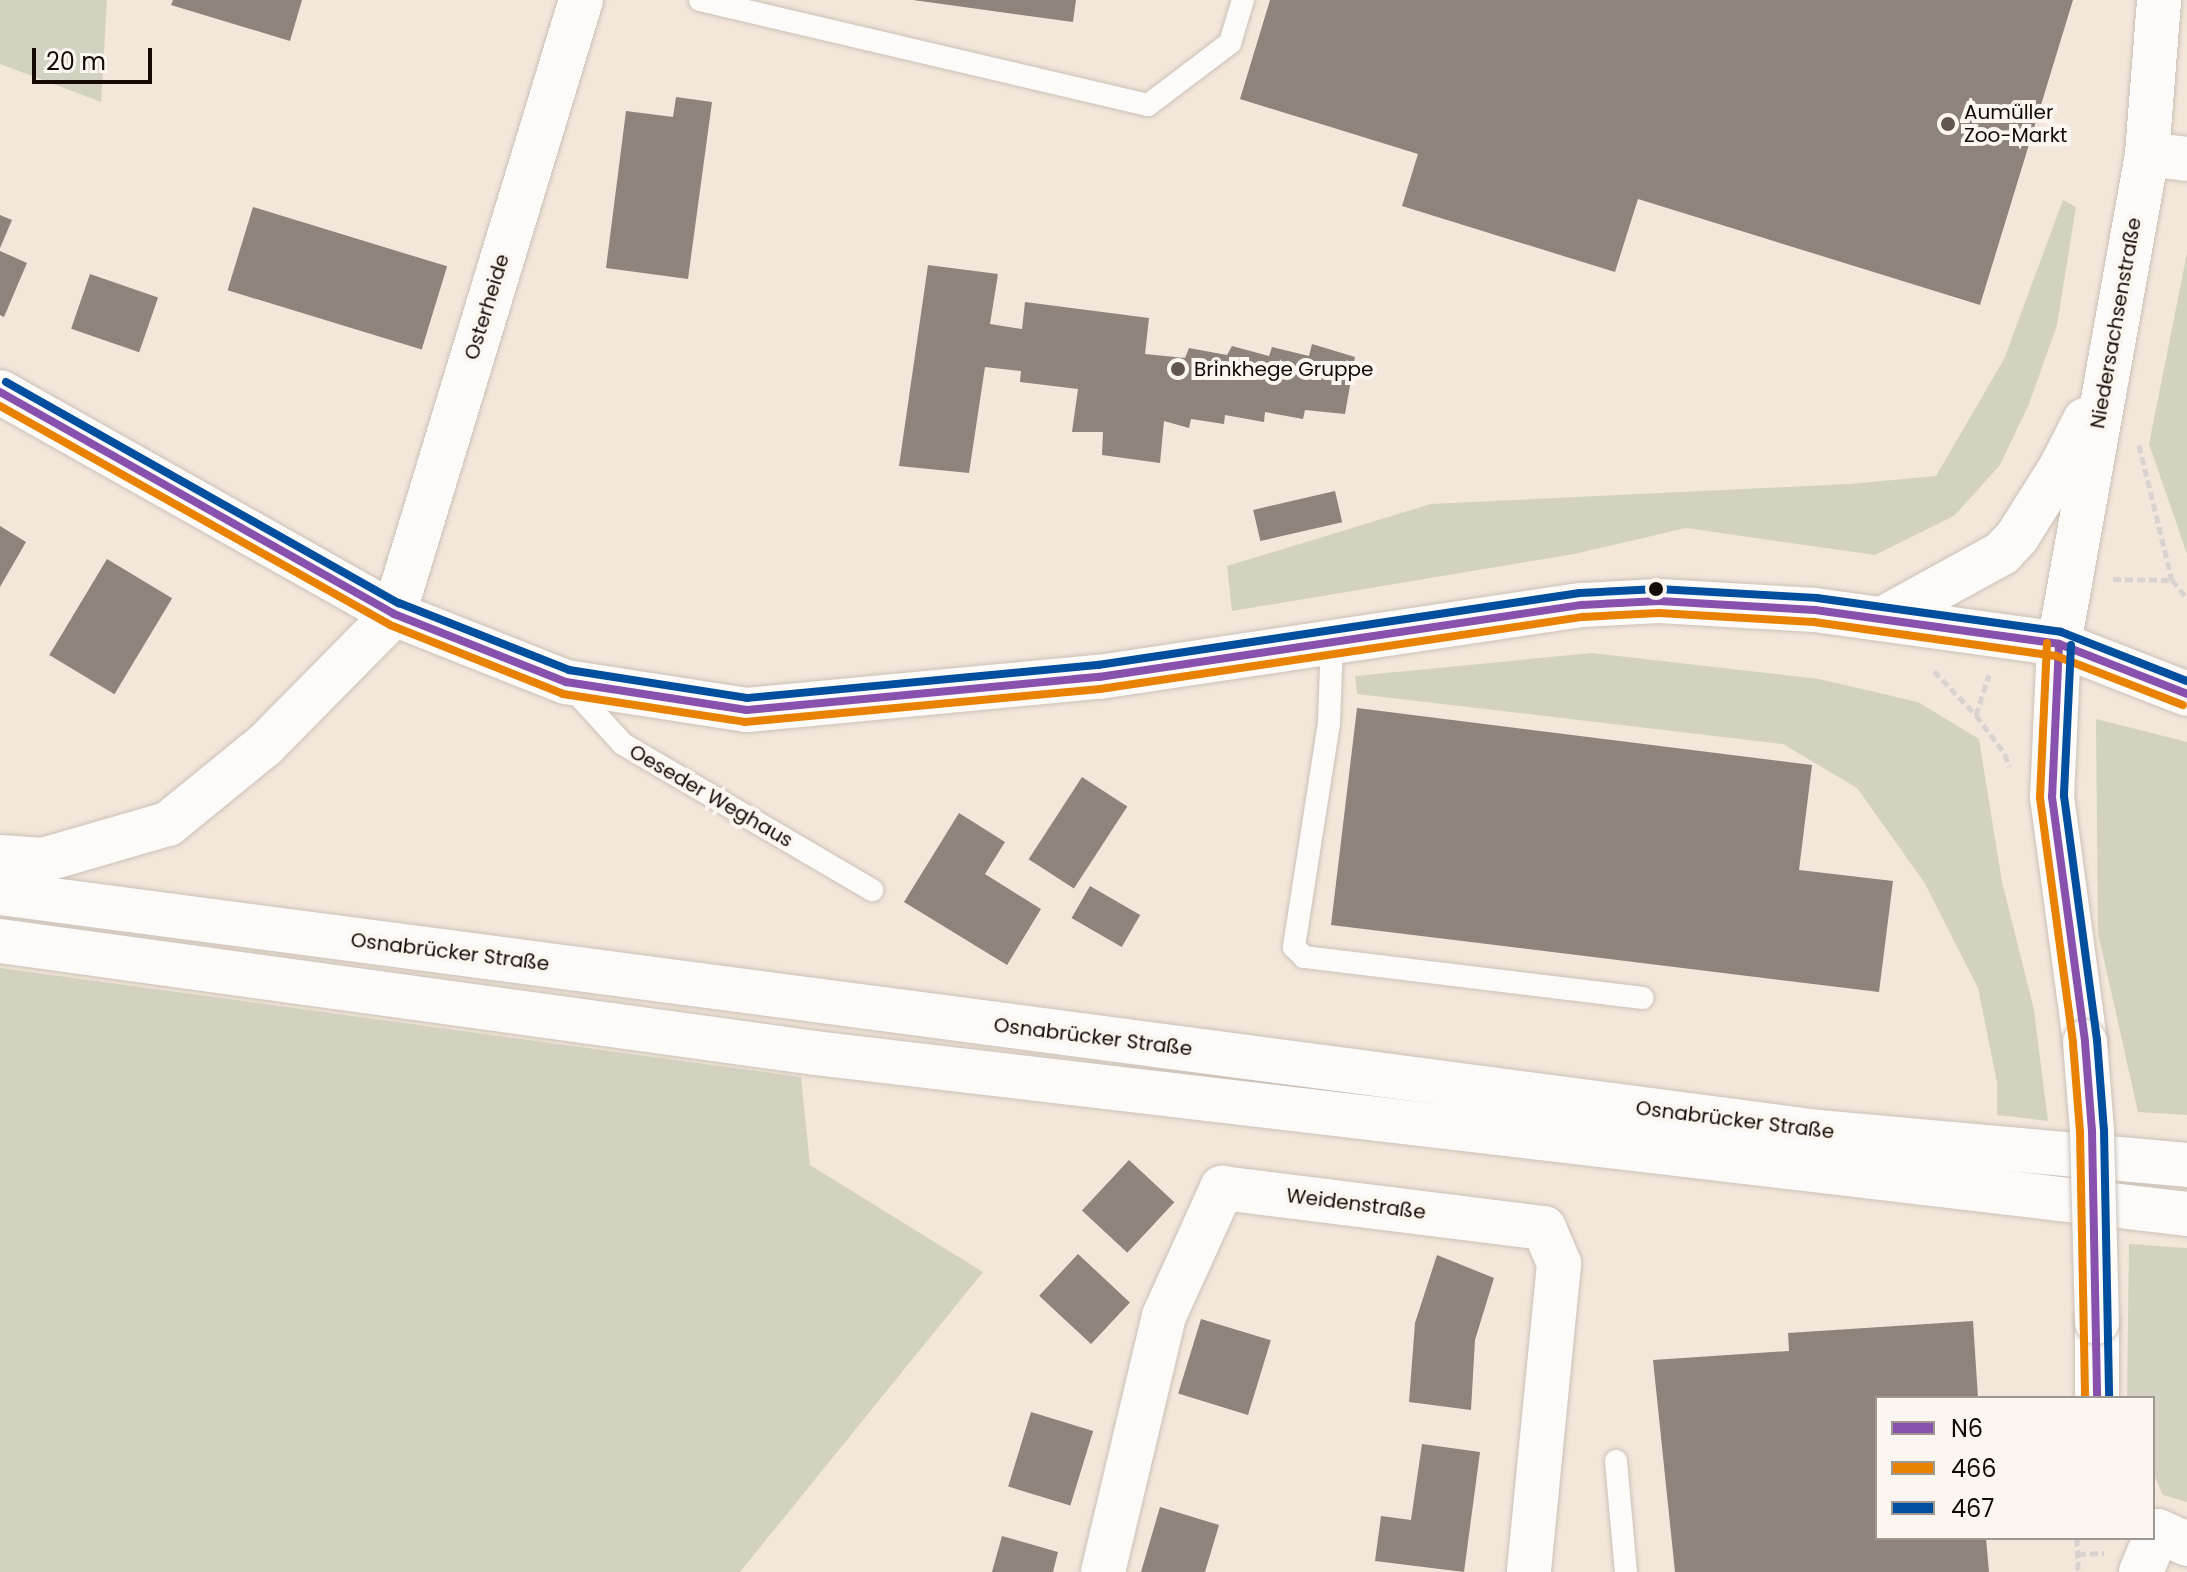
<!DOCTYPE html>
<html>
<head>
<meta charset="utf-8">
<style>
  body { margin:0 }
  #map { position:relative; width:2187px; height:1572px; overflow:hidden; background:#f3e6db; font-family:Poppins,sans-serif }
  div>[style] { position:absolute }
  .green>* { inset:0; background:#d3d2c2 }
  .building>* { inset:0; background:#8e847c; transform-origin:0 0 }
  .path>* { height:5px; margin-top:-2.5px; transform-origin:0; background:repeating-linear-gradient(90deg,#d8d3d0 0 8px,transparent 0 12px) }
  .roads { filter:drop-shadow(0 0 2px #ccc1b7) drop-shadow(0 0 2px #ccc1b7) }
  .service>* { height:22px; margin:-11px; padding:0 11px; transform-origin:11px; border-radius:11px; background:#fdfbfa }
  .minor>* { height:44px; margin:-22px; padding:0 22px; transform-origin:22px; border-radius:22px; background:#fdfbfa }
  .tertiary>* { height:44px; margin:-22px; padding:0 22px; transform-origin:22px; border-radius:22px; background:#fdfbfa }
  .trunk>* { height:44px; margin:-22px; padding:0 22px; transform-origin:22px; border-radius:22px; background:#fdfbfa }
  .bridges { filter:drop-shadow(0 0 2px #ccc1b7) drop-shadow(0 0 2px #ccc1b7) }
  .tertiary-bridge>* { height:44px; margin:-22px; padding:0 22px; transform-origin:22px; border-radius:22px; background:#fdfbfa }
  .bus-1>* { height:8px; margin:-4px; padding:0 4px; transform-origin:4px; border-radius:4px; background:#8951ae }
  .bus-2>* { height:8px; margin:-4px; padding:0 4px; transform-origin:4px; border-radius:4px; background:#e88200 }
  .bus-3>* { height:8px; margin:-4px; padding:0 4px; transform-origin:4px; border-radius:4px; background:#004e9e }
  .dots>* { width:22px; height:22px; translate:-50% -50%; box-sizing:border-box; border:4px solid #fcf6f1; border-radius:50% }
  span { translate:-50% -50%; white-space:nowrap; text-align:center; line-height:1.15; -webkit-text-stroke:8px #fcf6f1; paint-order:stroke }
  .poi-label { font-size:20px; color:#140a03 }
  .left { translate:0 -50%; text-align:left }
  .street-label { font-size:20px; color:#140a03 }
  .legend { position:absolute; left:1875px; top:1396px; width:280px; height:144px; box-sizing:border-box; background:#fcf6f1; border:2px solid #9f9892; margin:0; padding:10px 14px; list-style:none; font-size:24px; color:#140a03 }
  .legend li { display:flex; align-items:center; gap:16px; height:40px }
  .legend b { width:40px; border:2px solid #9f9892 }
  .scale { position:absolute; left:32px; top:48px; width:120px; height:36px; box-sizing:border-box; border:4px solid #140a03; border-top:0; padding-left:10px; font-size:24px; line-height:28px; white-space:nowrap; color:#140a03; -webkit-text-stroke:6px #fcf6f1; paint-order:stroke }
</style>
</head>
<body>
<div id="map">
  <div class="green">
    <div style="clip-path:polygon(0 0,107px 0,101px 102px,0 64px)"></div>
    <div style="clip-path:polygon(2063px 200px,2076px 207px,2057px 325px,2029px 404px,2000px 465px,1954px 516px,1875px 555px,1686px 528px,1574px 554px,1232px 611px,1227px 566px,1431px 504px,1850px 484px,1936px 476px,2004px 359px)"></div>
    <div style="clip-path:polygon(2187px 253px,2187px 554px,2149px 444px)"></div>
    <div style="clip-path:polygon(1592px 653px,1819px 679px,1918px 702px,1979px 739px,2002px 882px,2034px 1010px,2048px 1121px,1997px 1115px,1997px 1083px,1978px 988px,1924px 882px,1857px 788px,1783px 744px,1357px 694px,1355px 676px)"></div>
    <div style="clip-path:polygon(2096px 719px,2187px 742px,2187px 1115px,2138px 1112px,2098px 933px)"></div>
    <div style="clip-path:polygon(0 968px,801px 1077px,810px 1165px,983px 1272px,740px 1572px,0 1572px)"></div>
    <div style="clip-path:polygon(2129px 1244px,2187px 1248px,2187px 1502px,2163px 1495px,2153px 1473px,2153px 1398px,2127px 1398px)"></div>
  </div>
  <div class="building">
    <div style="clip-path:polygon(173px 0,302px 0,290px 41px,171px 5px)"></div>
    <div style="clip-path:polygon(913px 0,1076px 0,1073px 22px)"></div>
    <div style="clip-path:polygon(1270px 0,2073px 0,1980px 305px,1638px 199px,1615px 272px,1402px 206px,1418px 154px,1240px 99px)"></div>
    <div style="clip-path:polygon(676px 97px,712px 102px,688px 279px,606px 268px,626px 111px,673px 117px)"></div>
    <div style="left:253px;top:207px;width:203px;height:87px;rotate:17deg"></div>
    <div style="clip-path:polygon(0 215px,12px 220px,0 248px)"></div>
    <div style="clip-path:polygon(0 251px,27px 263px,4px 317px,0 315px)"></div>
    <div style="clip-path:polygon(928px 265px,998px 274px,990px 324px,1022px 329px,1025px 302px,1149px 318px,1145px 354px,1185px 358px,1189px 348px,1227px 355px,1232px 346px,1269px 356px,1272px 347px,1309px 356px,1312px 344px,1355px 357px,1345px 414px,1305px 410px,1303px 419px,1265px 412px,1264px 422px,1225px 415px,1224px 424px,1191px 419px,1189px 428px,1164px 421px,1160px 463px,1102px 455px,1103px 432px,1072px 432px,1078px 389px,1020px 382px,1021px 371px,985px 367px,969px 473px,899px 466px)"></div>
    <div style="left:90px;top:274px;width:72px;height:58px;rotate:19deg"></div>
    <div style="left:1335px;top:491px;width:32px;height:84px;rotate:77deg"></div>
    <div style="clip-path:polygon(0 526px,26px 542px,0 587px)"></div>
    <div style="left:107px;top:559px;width:76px;height:112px;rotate:31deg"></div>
    <div style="clip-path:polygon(1357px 708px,1812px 765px,1799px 870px,1893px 881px,1879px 992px,1331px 925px)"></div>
    <div style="left:1082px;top:777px;width:54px;height:98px;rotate:33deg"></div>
    <div style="clip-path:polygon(959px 813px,1005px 842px,985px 874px,1041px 909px,1007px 965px,904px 902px)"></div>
    <div style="left:1090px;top:886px;width:58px;height:37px;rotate:30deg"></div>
    <div style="left:1129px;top:1160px;width:62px;height:69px;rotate:43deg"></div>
    <div style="left:1078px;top:1254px;width:71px;height:57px;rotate:43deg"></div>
    <div style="clip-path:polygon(1437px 1255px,1494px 1278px,1475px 1340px,1471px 1410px,1409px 1402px,1415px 1323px)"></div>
    <div style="left:1201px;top:1319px;width:73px;height:78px;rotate:17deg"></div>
    <div style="clip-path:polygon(1973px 1321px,1978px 1398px,1877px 1398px,1877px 1538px,1986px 1538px,1989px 1572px,1675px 1572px,1653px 1360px,1789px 1351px,1788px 1333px)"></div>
    <div style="left:1031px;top:1412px;width:65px;height:78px;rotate:17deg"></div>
    <div style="clip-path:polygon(1422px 1444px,1480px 1452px,1464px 1572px,1375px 1561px,1381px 1516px,1411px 1520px)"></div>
    <div style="clip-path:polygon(1160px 1507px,1219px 1525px,1205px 1572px,1141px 1572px)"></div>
    <div style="clip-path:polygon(1002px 1536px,1058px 1552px,1053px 1572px,992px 1572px)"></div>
  </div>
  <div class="path">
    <div style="left:2139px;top:445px;width:139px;rotate:76.3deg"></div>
    <div style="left:2172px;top:580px;width:23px;rotate:50deg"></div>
    <div style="left:2113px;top:579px;width:59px;rotate:1deg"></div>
    <div style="left:1934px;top:671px;width:61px;rotate:46.3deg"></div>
    <div style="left:1976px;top:715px;width:49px;rotate:53.4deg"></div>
    <div style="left:2005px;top:754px;width:13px;rotate:72deg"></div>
    <div style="left:1976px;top:715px;width:42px;rotate:-72deg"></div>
    <div style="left:2077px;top:1538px;width:34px;rotate:88deg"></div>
    <div style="left:2078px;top:1554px;width:26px;rotate:-2deg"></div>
  </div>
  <div class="roads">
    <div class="service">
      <div style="left:700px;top:0;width:460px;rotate:13.2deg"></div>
      <div style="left:1148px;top:105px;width:103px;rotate:-37.1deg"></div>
      <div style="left:1230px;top:43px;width:45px;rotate:-73.2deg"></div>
      <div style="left:1332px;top:640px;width:83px;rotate:92.1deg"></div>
      <div style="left:1329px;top:723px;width:227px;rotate:98.9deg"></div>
      <div style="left:1294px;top:947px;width:14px;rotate:45deg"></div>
      <div style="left:1304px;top:957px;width:341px;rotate:6.9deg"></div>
      <div style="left:570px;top:686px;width:79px;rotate:47.6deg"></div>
      <div style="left:623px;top:744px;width:289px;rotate:30.4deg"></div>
      <div style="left:1616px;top:1461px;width:111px;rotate:84.9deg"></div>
    </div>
    <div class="minor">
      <div style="left:2147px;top:154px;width:40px;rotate:7.1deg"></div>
      <div style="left:394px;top:614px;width:642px;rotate:-73.06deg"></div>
      <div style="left:1884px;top:618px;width:135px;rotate:-28.8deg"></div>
      <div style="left:2002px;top:553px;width:22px;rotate:-47deg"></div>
      <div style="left:2017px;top:537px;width:83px;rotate:-57.8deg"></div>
      <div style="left:2061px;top:467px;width:53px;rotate:-62.9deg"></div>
      <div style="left:2059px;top:644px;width:498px;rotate:-79.8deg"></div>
      <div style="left:2147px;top:154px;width:154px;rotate:-85.5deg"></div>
      <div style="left:1103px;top:1572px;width:263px;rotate:-76.6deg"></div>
      <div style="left:1164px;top:1316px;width:141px;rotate:-65.6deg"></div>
      <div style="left:1222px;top:1188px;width:324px;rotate:7.1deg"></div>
      <div style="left:1544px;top:1228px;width:39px;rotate:67deg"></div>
      <div style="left:1559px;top:1264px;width:309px;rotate:95.6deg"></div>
      <div style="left:2141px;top:1572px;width:44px;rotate:-67.5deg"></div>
    </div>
    <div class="tertiary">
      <div style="left:0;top:392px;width:452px;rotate:29.4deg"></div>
      <div style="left:394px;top:614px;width:185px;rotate:21.6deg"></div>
      <div style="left:566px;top:682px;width:183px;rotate:8.8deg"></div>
      <div style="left:747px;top:710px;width:354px;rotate:-5.4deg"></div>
      <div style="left:1099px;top:677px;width:488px;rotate:-8.5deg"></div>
      <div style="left:1582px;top:605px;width:77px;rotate:-3deg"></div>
      <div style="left:1659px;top:601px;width:156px;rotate:3.3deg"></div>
      <div style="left:1815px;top:610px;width:246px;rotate:7.9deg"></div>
      <div style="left:2059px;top:644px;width:153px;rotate:92.6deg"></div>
      <div style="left:2052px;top:797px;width:247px;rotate:82.3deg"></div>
      <div style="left:2097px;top:1398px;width:76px;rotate:-90deg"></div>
    </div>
    <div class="trunk">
      <div style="left:2059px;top:644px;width:137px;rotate:21.3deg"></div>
      <div style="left:0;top:857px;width:43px;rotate:4deg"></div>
      <div style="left:43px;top:860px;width:130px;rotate:-16.1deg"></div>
      <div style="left:168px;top:824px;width:125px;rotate:-39.2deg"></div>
      <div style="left:265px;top:745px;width:184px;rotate:-45.4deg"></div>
      <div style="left:0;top:893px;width:1834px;rotate:7.49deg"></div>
      <div style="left:1818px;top:1132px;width:370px;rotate:5.1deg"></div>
      <div style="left:0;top:941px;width:823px;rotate:7.82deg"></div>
      <div style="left:815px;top:1053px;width:1381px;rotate:6.69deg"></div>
      <div style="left:2158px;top:1531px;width:32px;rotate:24deg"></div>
    </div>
  </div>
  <div class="bridges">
    <div class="tertiary-bridge">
      <div style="left:2085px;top:1042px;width:89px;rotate:85.5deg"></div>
      <div style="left:2092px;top:1131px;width:191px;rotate:88.5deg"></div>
    </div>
  </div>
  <div class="bus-1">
    <div style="left:0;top:392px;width:452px;rotate:29.4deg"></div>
    <div style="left:394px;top:614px;width:185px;rotate:21.6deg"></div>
    <div style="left:566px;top:682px;width:183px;rotate:8.8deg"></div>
    <div style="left:747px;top:710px;width:354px;rotate:-5.4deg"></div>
    <div style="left:1099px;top:677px;width:488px;rotate:-8.5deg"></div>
    <div style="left:1582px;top:605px;width:77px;rotate:-3deg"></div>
    <div style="left:1659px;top:601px;width:156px;rotate:3.3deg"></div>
    <div style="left:1815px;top:610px;width:246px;rotate:7.9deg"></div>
    <div style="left:2059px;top:644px;width:137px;rotate:21.3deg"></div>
    <div style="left:2059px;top:644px;width:153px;rotate:92.6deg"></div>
    <div style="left:2052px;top:797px;width:247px;rotate:82.3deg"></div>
    <div style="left:2085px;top:1042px;width:89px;rotate:85.5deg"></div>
    <div style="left:2092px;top:1131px;width:267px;rotate:88.9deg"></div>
  </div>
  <div class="bus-2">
    <div style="left:0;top:406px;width:447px;rotate:29.3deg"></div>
    <div style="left:390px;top:625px;width:186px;rotate:21.7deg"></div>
    <div style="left:563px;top:694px;width:184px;rotate:8.7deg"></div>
    <div style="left:745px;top:722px;width:357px;rotate:-5.3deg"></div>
    <div style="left:1100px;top:689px;width:488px;rotate:-8.5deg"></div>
    <div style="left:1583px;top:617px;width:76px;rotate:-3deg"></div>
    <div style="left:1659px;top:613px;width:155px;rotate:3.3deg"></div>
    <div style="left:1814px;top:622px;width:244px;rotate:8deg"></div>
    <div style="left:2056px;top:656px;width:136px;rotate:21.1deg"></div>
    <div style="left:2047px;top:643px;width:155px;rotate:92.6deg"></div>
    <div style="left:2040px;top:798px;width:247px;rotate:82.3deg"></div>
    <div style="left:2073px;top:1043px;width:89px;rotate:85.5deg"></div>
    <div style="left:2080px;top:1132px;width:266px;rotate:88.9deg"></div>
  </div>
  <div class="bus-3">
    <div style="left:6px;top:382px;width:451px;rotate:29.4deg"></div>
    <div style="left:399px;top:603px;width:183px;rotate:21.5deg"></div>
    <div style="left:569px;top:670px;width:180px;rotate:8.9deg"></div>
    <div style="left:747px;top:698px;width:353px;rotate:-5.4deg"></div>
    <div style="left:1098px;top:665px;width:487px;rotate:-8.5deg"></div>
    <div style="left:1580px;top:593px;width:78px;rotate:-2.9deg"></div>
    <div style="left:1658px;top:589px;width:159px;rotate:3.2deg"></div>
    <div style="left:1817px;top:598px;width:246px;rotate:7.9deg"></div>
    <div style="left:2061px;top:632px;width:135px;rotate:21.3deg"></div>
    <div style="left:2071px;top:645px;width:151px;rotate:92.7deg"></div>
    <div style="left:2064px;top:796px;width:246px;rotate:82.3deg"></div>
    <div style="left:2097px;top:1040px;width:90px;rotate:85.6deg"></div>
    <div style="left:2104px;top:1130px;width:268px;rotate:88.9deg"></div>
  </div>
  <div class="dots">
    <div style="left:1948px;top:124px;background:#62574f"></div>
    <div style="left:1178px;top:369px;background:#62574f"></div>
    <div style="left:1656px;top:589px;background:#140a03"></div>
  </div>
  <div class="poi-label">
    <span class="left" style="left:1964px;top:124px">Aumüller<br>Zoo-Markt</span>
    <span class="left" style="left:1194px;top:369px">Brinkhege Gruppe</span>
  </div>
  <div class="street-label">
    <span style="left:487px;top:307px;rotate:-73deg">Osterheide</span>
    <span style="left:2116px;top:323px;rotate:-80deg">Niedersachsenstraße</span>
    <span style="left:711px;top:796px;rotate:30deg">Oeseder Weghaus</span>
    <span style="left:450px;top:952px;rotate:7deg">Osnabrücker Straße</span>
    <span style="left:1093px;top:1037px;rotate:7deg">Osnabrücker Straße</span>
    <span style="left:1735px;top:1120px;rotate:7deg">Osnabrücker Straße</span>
    <span style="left:1356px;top:1204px;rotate:7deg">Weidenstraße</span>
  </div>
  <ul class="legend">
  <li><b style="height:10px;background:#8951ae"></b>N6</li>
  <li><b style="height:10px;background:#e88200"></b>466</li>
  <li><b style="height:10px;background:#004e9e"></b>467</li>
  </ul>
  <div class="scale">20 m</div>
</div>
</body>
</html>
